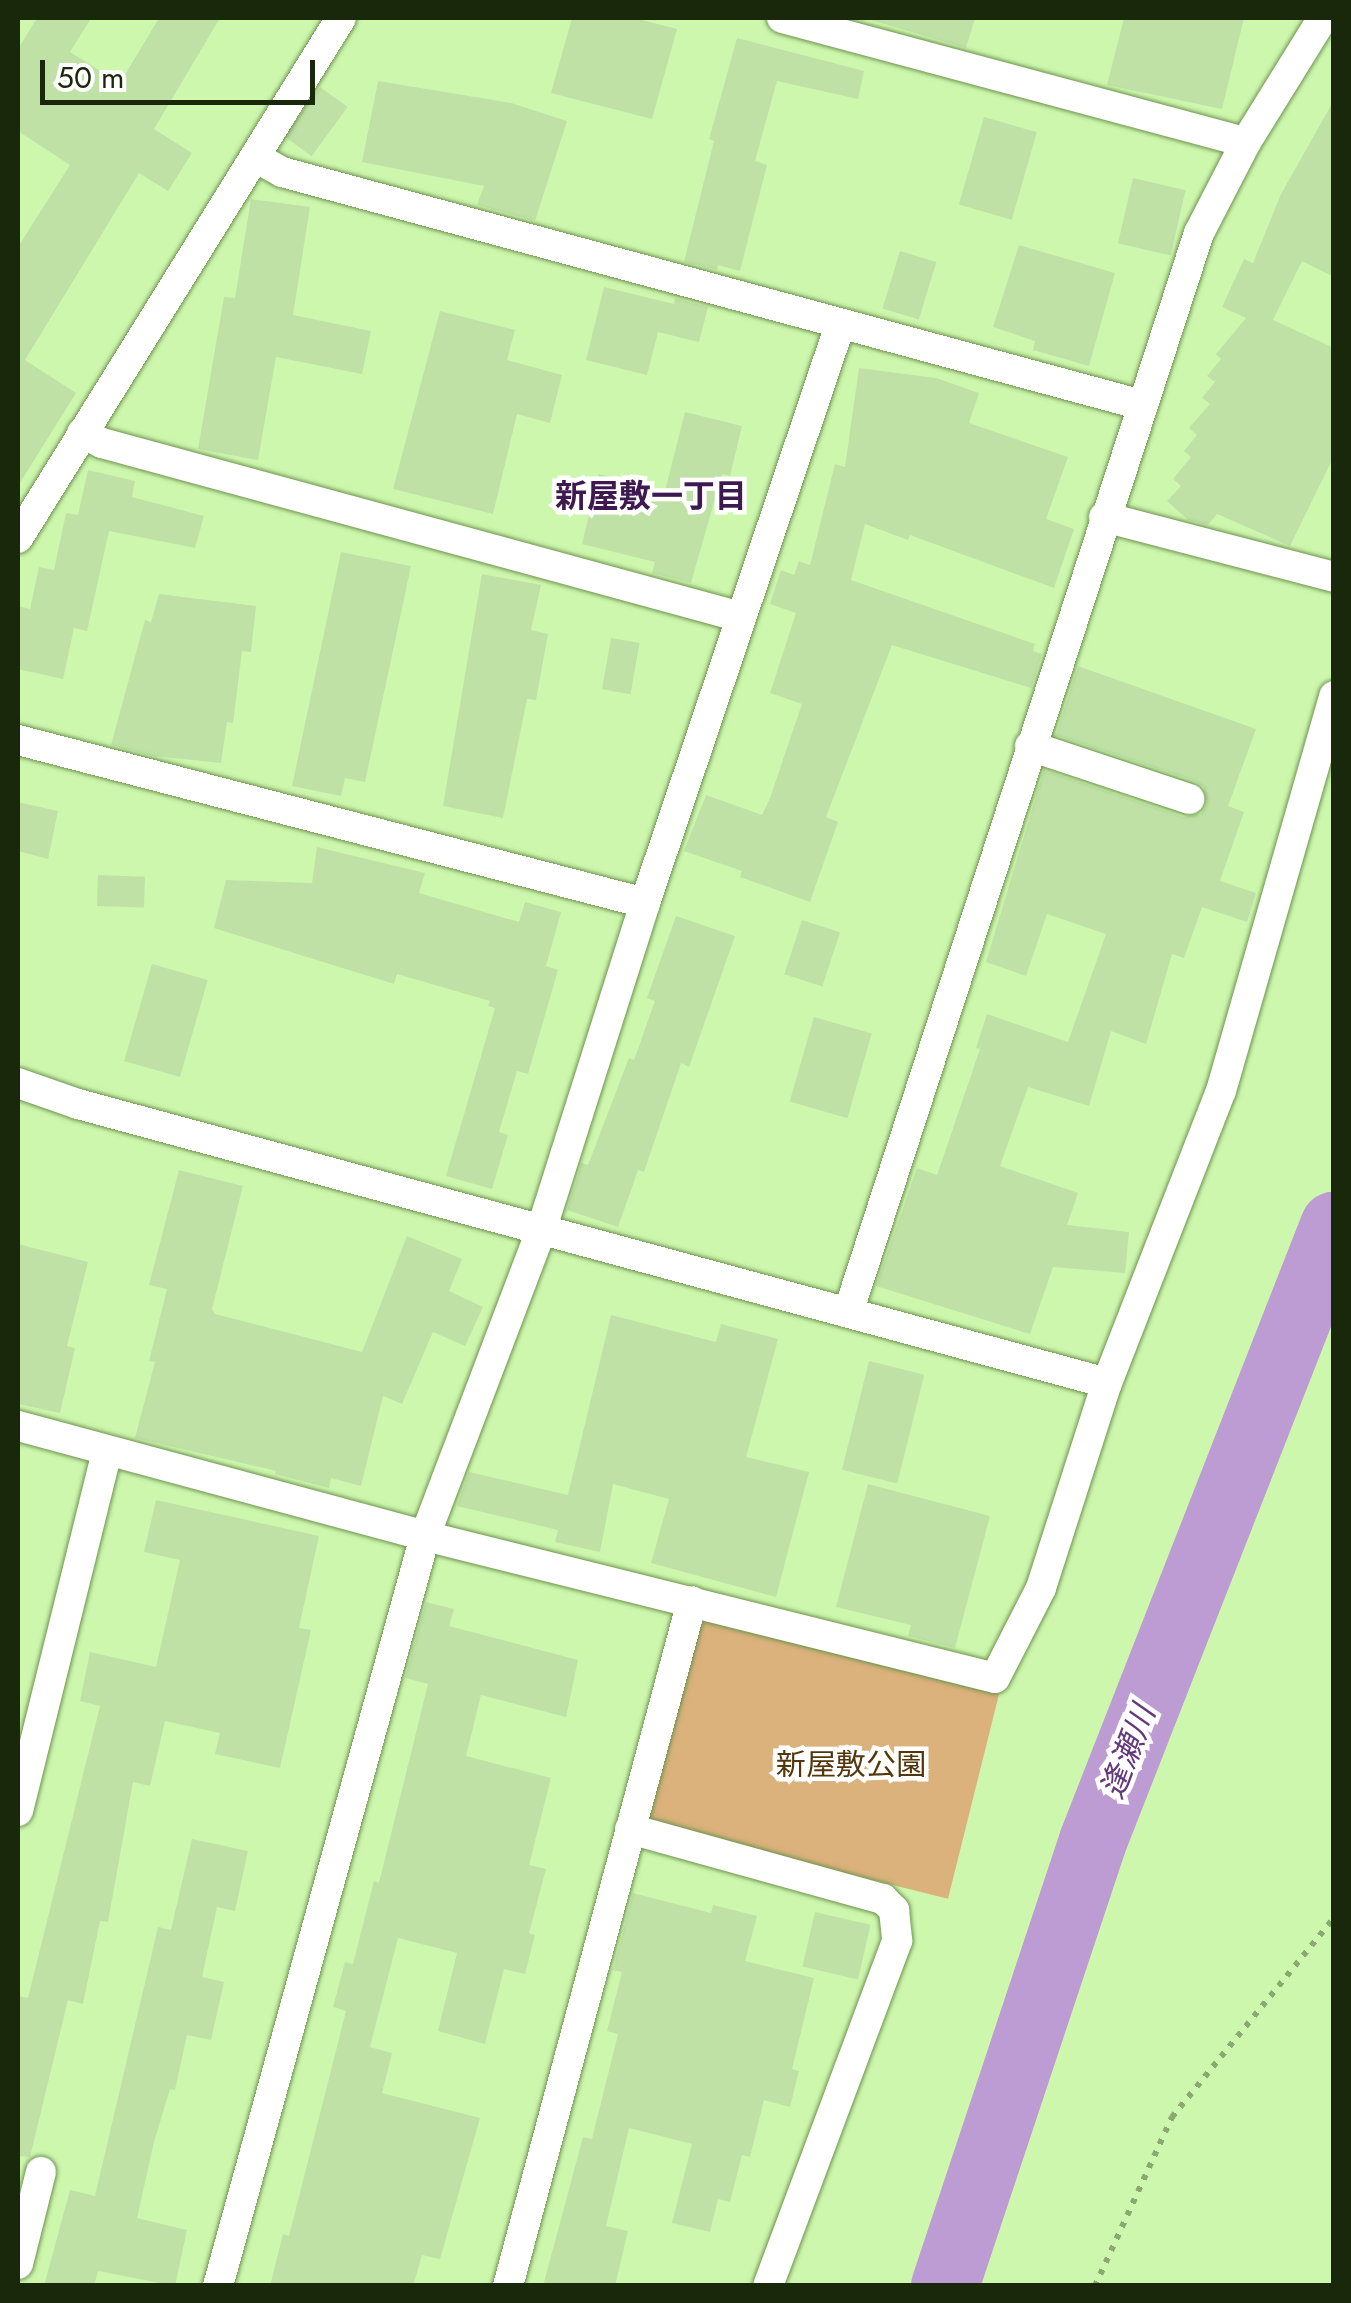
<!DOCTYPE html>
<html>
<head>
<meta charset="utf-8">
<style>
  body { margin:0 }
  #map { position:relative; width:1351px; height:2303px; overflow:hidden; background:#cef7ae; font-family:Jost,"Noto Sans JP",sans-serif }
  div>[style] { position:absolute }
  .green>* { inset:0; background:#dbb17c; transform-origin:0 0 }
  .river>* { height:68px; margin:-34px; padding:0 34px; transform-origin:34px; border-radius:34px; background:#bd9bd3 }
  .building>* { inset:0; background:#bfe1a6; transform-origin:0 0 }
  .path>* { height:6px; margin-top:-3px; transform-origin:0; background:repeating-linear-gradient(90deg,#8aa970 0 5px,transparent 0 13px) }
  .roads { filter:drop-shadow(0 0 2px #6d934e) drop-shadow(0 0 2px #6d934e) }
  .street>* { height:30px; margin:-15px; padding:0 15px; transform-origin:15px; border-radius:15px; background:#fff }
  span { translate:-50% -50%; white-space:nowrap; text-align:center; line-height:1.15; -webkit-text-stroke:9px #fff; paint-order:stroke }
  .park-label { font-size:30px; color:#53360a }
  .neighbourhood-label { font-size:32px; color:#3d1950; font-weight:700 }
  .water-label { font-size:32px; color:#64387c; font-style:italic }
  .frame { position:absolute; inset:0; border:20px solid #19280b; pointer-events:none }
  .scale { position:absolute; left:40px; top:60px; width:275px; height:45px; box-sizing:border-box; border:5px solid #19280b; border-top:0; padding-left:12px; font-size:30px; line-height:35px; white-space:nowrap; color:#19280b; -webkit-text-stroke:8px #fff; paint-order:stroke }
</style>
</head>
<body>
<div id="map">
  <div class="green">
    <div style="left:699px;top:1612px;width:311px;height:218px;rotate:14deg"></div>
  </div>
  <div class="river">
    <div style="left:945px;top:2286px;width:469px;rotate:-71.6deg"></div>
    <div style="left:1093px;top:1841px;width:661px;rotate:-68.6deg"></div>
  </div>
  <div class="building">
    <div style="clip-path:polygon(37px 18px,91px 18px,70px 52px,120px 83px,159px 18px,220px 18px,154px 129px,192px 153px,168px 191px,139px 173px,25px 360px,76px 393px,18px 486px,18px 247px,70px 165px,18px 131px,18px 49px)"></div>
    <div style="clip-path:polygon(572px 18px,634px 18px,677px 29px,652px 119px,551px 93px)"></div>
    <div style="clip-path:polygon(864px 18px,975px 18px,966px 48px)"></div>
    <div style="clip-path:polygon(1124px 18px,1244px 18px,1222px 109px,1107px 85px)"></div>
    <div style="clip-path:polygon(737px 38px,864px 71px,858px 99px,777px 81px,755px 161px,767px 165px,740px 271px,718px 265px,717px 270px,684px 262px,714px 141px,709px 139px)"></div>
    <div style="clip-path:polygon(378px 81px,511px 103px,567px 121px,535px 221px,477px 205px,484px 186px,362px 162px)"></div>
    <div style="left:320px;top:87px;width:34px;height:61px;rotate:36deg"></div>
    <div style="clip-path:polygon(1334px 100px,1334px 277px,1302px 261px,1273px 320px,1334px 348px,1334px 456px,1290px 546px,1217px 514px,1208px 525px,1188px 520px,1167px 501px,1181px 486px,1173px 479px,1191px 457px,1184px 451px,1197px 435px,1189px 428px,1210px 404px,1202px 398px,1215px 382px,1207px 376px,1221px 359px,1216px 354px,1246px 318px,1222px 307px,1244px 259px,1253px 263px,1281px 194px)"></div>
    <div style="left:984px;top:117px;width:55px;height:91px;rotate:16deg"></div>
    <div style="left:1133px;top:178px;width:54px;height:67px;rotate:13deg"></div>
    <div style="clip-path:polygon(251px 199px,310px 207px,293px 315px,371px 331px,362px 374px,276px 357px,258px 460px,198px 449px,224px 297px,235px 298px)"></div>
    <div style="clip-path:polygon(1019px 245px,1115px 273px,1089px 366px,1033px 350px,1035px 341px,993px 327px)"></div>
    <div style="left:900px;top:251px;width:38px;height:60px;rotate:17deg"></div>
    <div style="clip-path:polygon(604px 287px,674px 304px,675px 298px,708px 307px,699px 342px,658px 332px,647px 375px,586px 360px)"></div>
    <div style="clip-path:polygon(440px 311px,515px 330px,507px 360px,562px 375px,550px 423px,517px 414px,493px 514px,393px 489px)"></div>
    <div style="clip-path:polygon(859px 368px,936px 378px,979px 393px,969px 423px,1068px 457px,1046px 519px,1074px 529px,1054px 588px,910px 535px,908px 540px,865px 524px,851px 580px,1035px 644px,1033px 651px,1042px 654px,1031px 688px,892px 645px,826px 817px,838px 822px,810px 902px,740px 877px,742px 871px,684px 851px,706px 795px,762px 815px,770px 798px,802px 704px,770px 693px,796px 613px,770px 604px,781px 570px,794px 575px,799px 561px,810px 565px,835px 464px,845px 467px)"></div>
    <div style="clip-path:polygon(685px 412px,742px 426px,730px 476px,722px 474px,691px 583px,652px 573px,655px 562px,582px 544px,599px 474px,665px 491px)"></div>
    <div style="clip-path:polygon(88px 470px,135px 481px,132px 497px,204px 516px,195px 548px,109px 531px,87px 631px,74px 628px,63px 679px,18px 669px,18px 606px,30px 609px,39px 567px,54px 570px,66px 513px,78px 515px)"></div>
    <div style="clip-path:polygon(341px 552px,411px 566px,365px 782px,345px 778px,341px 796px,292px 786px)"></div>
    <div style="clip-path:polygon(482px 574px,541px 585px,531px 630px,548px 634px,536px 700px,527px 699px,503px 818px,443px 806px)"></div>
    <div style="clip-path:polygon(159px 594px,256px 606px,251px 652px,242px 651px,233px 723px,227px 722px,221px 763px,153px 756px,111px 745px,145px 620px,151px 622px)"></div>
    <div style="left:611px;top:638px;width:29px;height:52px;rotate:10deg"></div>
    <div style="clip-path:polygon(1078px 666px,1256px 729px,1228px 806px,1244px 812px,1220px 881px,1256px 893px,1247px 922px,1202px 907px,1184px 958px,1172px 954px,1146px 1044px,1111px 1031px,1089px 1106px,1028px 1087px,1000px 1166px,1078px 1193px,1067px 1225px,1129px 1232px,1125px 1273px,1053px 1267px,1030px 1334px,876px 1286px,917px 1168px,937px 1175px,980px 1049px,976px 1048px,987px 1014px,1068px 1042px,1106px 934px,1047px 914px,1026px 976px,986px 962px,1044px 770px,1183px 817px,1201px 814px,1207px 804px,1204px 787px,1195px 781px,1056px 735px)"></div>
    <div style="clip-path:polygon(18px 802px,58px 811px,48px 859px,18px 851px)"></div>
    <div style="clip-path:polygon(317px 847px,425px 873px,419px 893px,519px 922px,525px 902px,561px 912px,546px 966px,558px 970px,528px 1074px,517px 1071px,499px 1132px,508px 1135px,492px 1189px,446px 1176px,495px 1008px,488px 1006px,490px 1001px,397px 974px,394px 984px,214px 928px,226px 880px,312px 883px)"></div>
    <div style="left:98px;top:875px;width:47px;height:31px;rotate:2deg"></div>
    <div style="clip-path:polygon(676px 916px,735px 936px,689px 1067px,681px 1063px,644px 1172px,638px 1170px,618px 1227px,567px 1210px,582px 1163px,588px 1165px,629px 1058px,634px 1060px,655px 1001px,647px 998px)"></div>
    <div style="left:802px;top:920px;width:40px;height:57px;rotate:18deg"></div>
    <div style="left:152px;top:964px;width:58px;height:101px;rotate:16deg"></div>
    <div style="left:814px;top:1017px;width:60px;height:88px;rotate:16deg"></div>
    <div style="clip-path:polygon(179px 1170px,243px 1186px,212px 1309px,215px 1314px,362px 1352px,407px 1236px,462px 1259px,449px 1291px,483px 1307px,465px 1346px,433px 1332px,402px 1404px,383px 1396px,361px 1486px,331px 1478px,329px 1488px,275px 1474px,276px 1471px,135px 1438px,155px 1362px,149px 1361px,167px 1289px,149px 1285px)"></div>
    <div style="clip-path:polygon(18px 1244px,88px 1262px,67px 1346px,75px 1348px,60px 1413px,18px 1404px)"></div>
    <div style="clip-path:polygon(611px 1315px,716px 1342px,721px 1324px,778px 1339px,746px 1457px,809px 1472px,776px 1597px,651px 1563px,669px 1499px,613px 1484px,600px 1552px,555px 1542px,558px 1530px,457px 1506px,469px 1472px,568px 1495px)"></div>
    <div style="left:869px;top:1361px;width:57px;height:112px;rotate:14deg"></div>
    <div style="clip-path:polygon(868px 1484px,990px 1516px,955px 1648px,908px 1636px,911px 1625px,836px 1607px)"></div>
    <div style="clip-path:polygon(156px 1500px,319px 1536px,299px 1628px,311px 1630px,280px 1768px,215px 1754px,220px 1733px,165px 1721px,150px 1786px,133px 1782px,108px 1922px,100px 1921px,83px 2004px,68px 2000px,30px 2157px,18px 2156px,18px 1996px,28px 1998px,100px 1706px,80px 1701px,90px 1652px,156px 1667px,180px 1560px,144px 1552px)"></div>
    <div style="clip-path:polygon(426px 1602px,454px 1609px,449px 1626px,578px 1660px,566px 1717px,481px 1695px,466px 1756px,551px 1778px,529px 1865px,546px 1869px,529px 1933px,535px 1935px,525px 1974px,504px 1969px,485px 2044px,438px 2031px,457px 1953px,398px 1938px,370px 2047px,392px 2053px,382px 2093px,480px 2118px,440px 2259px,422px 2255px,413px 2286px,270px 2286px,283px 2234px,289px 2236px,346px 2011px,333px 2007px,345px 1962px,353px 1964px,374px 1881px,379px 1883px,428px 1684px,405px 1678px)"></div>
    <div style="clip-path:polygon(192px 1839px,248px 1851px,235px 1911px,217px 1907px,202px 1977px,224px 1982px,211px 2040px,187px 2035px,175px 2090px,170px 2089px,154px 2142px,137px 2218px,187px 2230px,175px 2286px,98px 2271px,94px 2286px,44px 2286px,70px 2190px,95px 2196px,158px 1927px,171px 1930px)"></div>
    <div style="clip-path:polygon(633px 1893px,711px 1913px,713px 1905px,757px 1916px,745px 1961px,814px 1978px,792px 2069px,799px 2071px,790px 2107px,764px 2100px,750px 2157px,742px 2155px,730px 2202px,718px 2199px,710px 2232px,672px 2223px,692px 2144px,629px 2128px,606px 2226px,628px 2231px,615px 2286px,543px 2286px,583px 2137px,592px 2139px,618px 2034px,607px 2031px,622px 1972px,613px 1970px)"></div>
    <div style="left:815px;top:1912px;width:57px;height:56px;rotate:13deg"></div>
  </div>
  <div class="path">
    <div style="left:1095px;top:2286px;width:186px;rotate:-65.5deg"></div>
    <div style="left:1172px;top:2117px;width:257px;rotate:-50.9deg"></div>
  </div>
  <div class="roads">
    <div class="street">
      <div style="left:782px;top:18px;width:480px;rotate:15deg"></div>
      <div style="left:255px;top:157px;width:31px;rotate:29deg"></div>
      <div style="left:282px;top:172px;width:891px;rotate:15.16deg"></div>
      <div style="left:82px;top:433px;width:22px;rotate:27deg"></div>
      <div style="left:102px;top:443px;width:662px;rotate:15.23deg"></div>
      <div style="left:1104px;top:517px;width:238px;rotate:14.6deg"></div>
      <div style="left:18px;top:538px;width:612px;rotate:-58.15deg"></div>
      <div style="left:18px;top:740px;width:648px;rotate:14.57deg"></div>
      <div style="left:1030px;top:746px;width:168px;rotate:18.4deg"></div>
      <div style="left:18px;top:1083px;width:64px;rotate:19.3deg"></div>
      <div style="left:78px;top:1104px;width:1066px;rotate:15.17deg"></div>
      <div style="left:849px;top:1310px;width:1132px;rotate:-72deg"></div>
      <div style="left:1199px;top:233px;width:102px;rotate:-62.7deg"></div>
      <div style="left:1246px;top:142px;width:146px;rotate:-58.2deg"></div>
      <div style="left:18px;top:1426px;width:422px;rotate:15.1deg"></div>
      <div style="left:425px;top:1536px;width:587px;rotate:13.99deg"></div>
      <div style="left:995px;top:1678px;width:101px;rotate:-62.9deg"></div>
      <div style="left:1041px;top:1588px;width:215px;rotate:-72.2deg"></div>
      <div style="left:1107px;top:1383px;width:313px;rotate:-68.7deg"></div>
      <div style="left:1221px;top:1091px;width:411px;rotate:-74deg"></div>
      <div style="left:18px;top:1811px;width:370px;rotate:-76.1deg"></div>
      <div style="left:630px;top:1829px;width:263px;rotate:15.5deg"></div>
      <div style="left:883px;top:1899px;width:16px;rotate:45deg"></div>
      <div style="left:894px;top:1910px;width:31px;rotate:84deg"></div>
      <div style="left:897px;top:1941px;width:368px;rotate:110.5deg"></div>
      <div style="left:18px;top:2264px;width:95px;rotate:-76deg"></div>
      <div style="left:218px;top:2286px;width:778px;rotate:-74.57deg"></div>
      <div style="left:425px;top:1536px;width:326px;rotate:-69.2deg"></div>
      <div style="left:541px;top:1231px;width:344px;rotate:-72.4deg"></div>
      <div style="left:645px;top:903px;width:610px;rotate:-71.36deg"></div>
      <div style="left:508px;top:2286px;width:709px;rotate:-74.96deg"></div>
    </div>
  </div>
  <div class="park-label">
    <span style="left:851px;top:1765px">新屋敷公園</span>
  </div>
  <div class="neighbourhood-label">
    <span style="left:651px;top:496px">新屋敷一丁目</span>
  </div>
  <div class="water-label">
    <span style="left:1128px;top:1752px;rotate:-69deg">逢瀬川</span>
  </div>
  <div class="frame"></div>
  <div class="scale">50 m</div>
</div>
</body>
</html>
